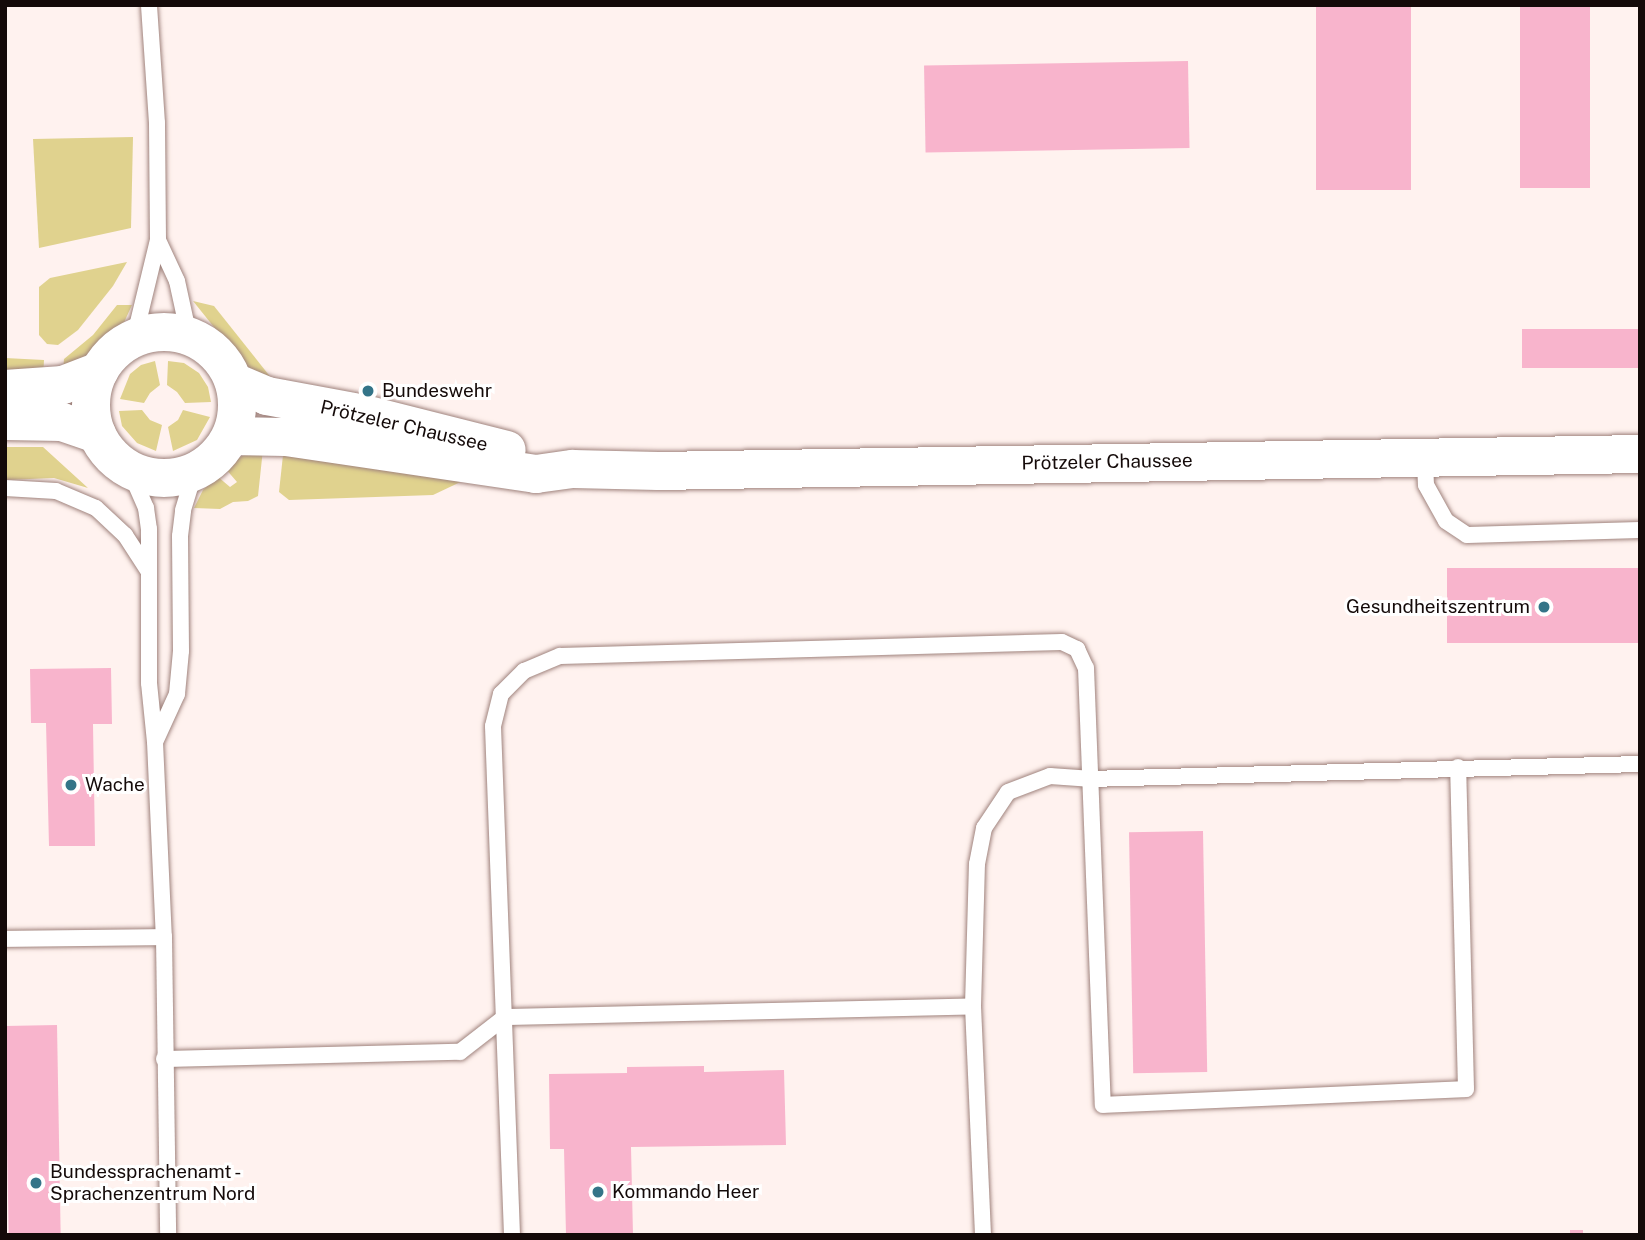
<!DOCTYPE html>
<html>
<head>
<meta charset="utf-8">
<style>
  body { margin:0 }
  #map { position:relative; width:1645px; height:1240px; overflow:hidden; background:#fff2ef; font-family:"Public Sans",sans-serif }
  div>[style] { position:absolute }
  .green>* { inset:0; background:#e0d28e; transform-origin:0 0 }
  .building>* { inset:0; background:#f8b4cc; transform-origin:0 0 }
  .roads { filter:drop-shadow(0 0 2px #a0837d) drop-shadow(0 0 2px #a0837d) }
  .service>* { height:16px; margin:-8px; padding:0 8px; transform-origin:8px; border-radius:8px; background:#fff }
  .secondary>* { height:38px; margin:-19px; padding:0 19px; transform-origin:19px; border-radius:19px; background:#fff }
  .secondary>.ring { margin:-19px; padding:0; box-sizing:content-box; background:none; border:38px solid #fff; border-radius:50% }
  .dots>* { width:19px; height:19px; translate:-50% -50%; box-sizing:border-box; border:4px solid #fff; border-radius:50% }
  span { translate:-50% -50%; white-space:nowrap; text-align:center; line-height:1.15; -webkit-text-stroke:6px #fff; paint-order:stroke }
  .poi-label { font-size:19px; color:#140a09 }
  .left { translate:0 -50%; text-align:left }
  .right { translate:-100% -50%; text-align:right }
  .street-label { font-size:19px; color:#140a09 }
  .frame { position:absolute; inset:0; border:7px solid #140a09; pointer-events:none }
</style>
</head>
<body>
<div id="map">
  <div class="green">
    <div style="clip-path:polygon(133px 137px,131px 228px,39px 248px,33px 139px)"></div>
    <div style="clip-path:polygon(127px 262px,113px 286px,78px 330px,58px 345px,47px 344px,39px 335px,39px 287px,50px 278px)"></div>
    <div style="clip-path:polygon(193px 301px,214px 306px,272px 379px,250px 372px)"></div>
    <div style="clip-path:polygon(117px 305px,132px 305px,121px 329px,94px 350px,93px 358px,63px 372px,64px 359px,93px 335px)"></div>
    <div style="left:44px;top:360px;width:17px;height:39px;rotate:93deg"></div>
    <div style="clip-path:polygon(155px 361px,160px 385px,150px 393px,144px 403px,120px 399px,130px 374px,141px 365px)"></div>
    <div style="clip-path:polygon(168px 361px,184px 363px,199px 373px,208px 387px,211px 402px,185px 403px,177px 392px,167px 385px)"></div>
    <div style="clip-path:polygon(142px 410px,150px 420px,162px 425px,156px 451px,137px 443px,122px 426px,119px 411px)"></div>
    <div style="clip-path:polygon(183px 410px,210px 417px,197px 440px,173px 451px,168px 427px,178px 420px)"></div>
    <div style="clip-path:polygon(284px 446px,471px 477px,433px 495px,289px 500px,279px 492px)"></div>
    <div style="clip-path:polygon(5px 447px,43px 447px,88px 488px,54px 478px,5px 480px)"></div>
    <div style="clip-path:polygon(263px 449px,258px 496px,248px 501px,233px 502px,220px 509px,194px 508px,203px 490px,217px 476px,230px 487px,237px 482px,225px 468px,242px 456px)"></div>
  </div>
  <div class="building">
    <div style="left:1316px;top:5px;width:95px;height:185px"></div>
    <div style="left:1520px;top:5px;width:70px;height:183px"></div>
    <div style="left:1188px;top:61px;width:87px;height:264px;rotate:89deg"></div>
    <div style="left:1640px;top:329px;width:39px;height:118px;rotate:90deg"></div>
    <div style="left:1640px;top:568px;width:75px;height:193px;rotate:90deg"></div>
    <div style="clip-path:polygon(111px 668px,112px 724px,93px 724px,95px 846px,49px 846px,46px 723px,31px 723px,30px 669px)"></div>
    <div style="left:1203px;top:831px;width:241px;height:74px;rotate:89deg"></div>
    <div style="left:57px;top:1025px;width:210px;height:52px;rotate:89deg"></div>
    <div style="clip-path:polygon(704px 1066px,704px 1072px,784px 1070px,786px 1145px,631px 1147px,633px 1235px,566px 1235px,564px 1149px,550px 1149px,549px 1074px,627px 1073px,627px 1067px)"></div>
    <div style="left:1570px;top:1230px;width:13px;height:5px"></div>
  </div>
  <div class="roads">
    <div class="service">
      <div style="left:158px;top:240px;width:45px;rotate:65.1deg"></div>
      <div style="left:177px;top:281px;width:56px;rotate:77.7deg"></div>
      <div style="left:134px;top:339px;width:102px;rotate:-76.4deg"></div>
      <div style="left:158px;top:240px;width:117px;rotate:-90.5deg"></div>
      <div style="left:157px;top:123px;width:118px;rotate:-93.9deg"></div>
      <div style="left:1425px;top:458px;width:27px;rotate:88deg"></div>
      <div style="left:1426px;top:485px;width:41px;rotate:60.9deg"></div>
      <div style="left:1446px;top:521px;width:25px;rotate:34deg"></div>
      <div style="left:1467px;top:535px;width:173px;rotate:-1.7deg"></div>
      <div style="left:129px;top:469px;width:43px;rotate:66.4deg"></div>
      <div style="left:146px;top:508px;width:21px;rotate:82deg"></div>
      <div style="left:149px;top:529px;width:154px;rotate:90deg"></div>
      <div style="left:149px;top:683px;width:59px;rotate:84.2deg"></div>
      <div style="left:155px;top:742px;width:195px;rotate:87.4deg"></div>
      <div style="left:164px;top:937px;width:298px;rotate:89.2deg"></div>
      <div style="left:5px;top:488px;width:51px;rotate:3.4deg"></div>
      <div style="left:56px;top:491px;width:43px;rotate:23deg"></div>
      <div style="left:96px;top:508px;width:40px;rotate:43deg"></div>
      <div style="left:125px;top:535px;width:44px;rotate:57deg"></div>
      <div style="left:156px;top:740px;width:51px;rotate:-65.5deg"></div>
      <div style="left:177px;top:694px;width:43px;rotate:-84.7deg"></div>
      <div style="left:181px;top:651px;width:115px;rotate:-90.5deg"></div>
      <div style="left:180px;top:536px;width:26px;rotate:-83deg"></div>
      <div style="left:183px;top:510px;width:38px;rotate:-73deg"></div>
      <div style="left:5px;top:939px;width:159px;rotate:-0.7deg"></div>
      <div style="left:973px;top:1006px;width:229px;rotate:87.5deg"></div>
      <div style="left:164px;top:1059px;width:296px;rotate:-1.4deg"></div>
      <div style="left:460px;top:1052px;width:57px;rotate:-37.9deg"></div>
      <div style="left:505px;top:1017px;width:468px;rotate:-1.3deg"></div>
      <div style="left:973px;top:1006px;width:142px;rotate:-88.4deg"></div>
      <div style="left:977px;top:864px;width:37px;rotate:-79deg"></div>
      <div style="left:984px;top:828px;width:43px;rotate:-56.3deg"></div>
      <div style="left:1008px;top:792px;width:45px;rotate:-20.9deg"></div>
      <div style="left:1050px;top:776px;width:39px;rotate:4deg"></div>
      <div style="left:1089px;top:779px;width:551px;rotate:-1.56deg"></div>
      <div style="left:512px;top:1235px;width:509px;rotate:-92.14deg"></div>
      <div style="left:493px;top:726px;width:33px;rotate:-76deg"></div>
      <div style="left:501px;top:694px;width:33px;rotate:-45deg"></div>
      <div style="left:524px;top:671px;width:39px;rotate:-23deg"></div>
      <div style="left:560px;top:656px;width:502px;rotate:-1.6deg"></div>
      <div style="left:1062px;top:642px;width:17px;rotate:25deg"></div>
      <div style="left:1077px;top:649px;width:21px;rotate:65deg"></div>
      <div style="left:1086px;top:668px;width:437px;rotate:87.8deg"></div>
      <div style="left:1103px;top:1105px;width:363px;rotate:-2.5deg"></div>
      <div style="left:1466px;top:1089px;width:322px;rotate:-91.4deg"></div>
    </div>
    <div class="secondary">
      <div class="ring" style="left:91px;top:332px;width:108px;height:108px"></div>
      <div style="left:234px;top:382px;width:36px;rotate:23deg"></div>
      <div style="left:267px;top:396px;width:99px;rotate:10.5deg"></div>
      <div style="left:364px;top:414px;width:147px;rotate:14.1deg"></div>
      <div style="left:5px;top:389px;width:58px;rotate:-3.9deg"></div>
      <div style="left:63px;top:385px;width:39px;rotate:-21deg"></div>
      <div style="left:5px;top:421px;width:57px;rotate:1deg"></div>
      <div style="left:62px;top:422px;width:37px;rotate:19deg"></div>
      <div style="left:231px;top:436px;width:55px;rotate:1deg"></div>
      <div style="left:286px;top:437px;width:253px;rotate:8.4deg"></div>
      <div style="left:536px;top:474px;width:37px;rotate:-8deg"></div>
      <div style="left:573px;top:469px;width:85px;rotate:1.3deg"></div>
      <div style="left:658px;top:471px;width:982px;rotate:-0.99deg"></div>
    </div>
  </div>
  <div class="dots">
    <div style="left:368px;top:391px;background:#347488"></div>
    <div style="left:1544px;top:607px;background:#347488"></div>
    <div style="left:71px;top:785px;background:#347488"></div>
    <div style="left:36px;top:1183px;background:#347488"></div>
    <div style="left:598px;top:1192px;background:#347488"></div>
  </div>
  <div class="poi-label">
    <span class="left" style="left:382px;top:391px">Bundeswehr</span>
    <span class="right" style="left:1530px;top:607px">Gesundheitszentrum</span>
    <span class="left" style="left:85px;top:785px">Wache</span>
    <span class="left" style="left:50px;top:1183px">Bundessprachenamt -<br>Sprachenzentrum Nord</span>
    <span class="left" style="left:612px;top:1192px">Kommando Heer</span>
  </div>
  <div class="street-label">
    <span style="left:404px;top:426px;rotate:13deg">Prötzeler Chaussee</span>
    <span style="left:1107px;top:462px;rotate:-1deg">Prötzeler Chaussee</span>
  </div>
  <div class="frame"></div>
</div>
</body>
</html>
